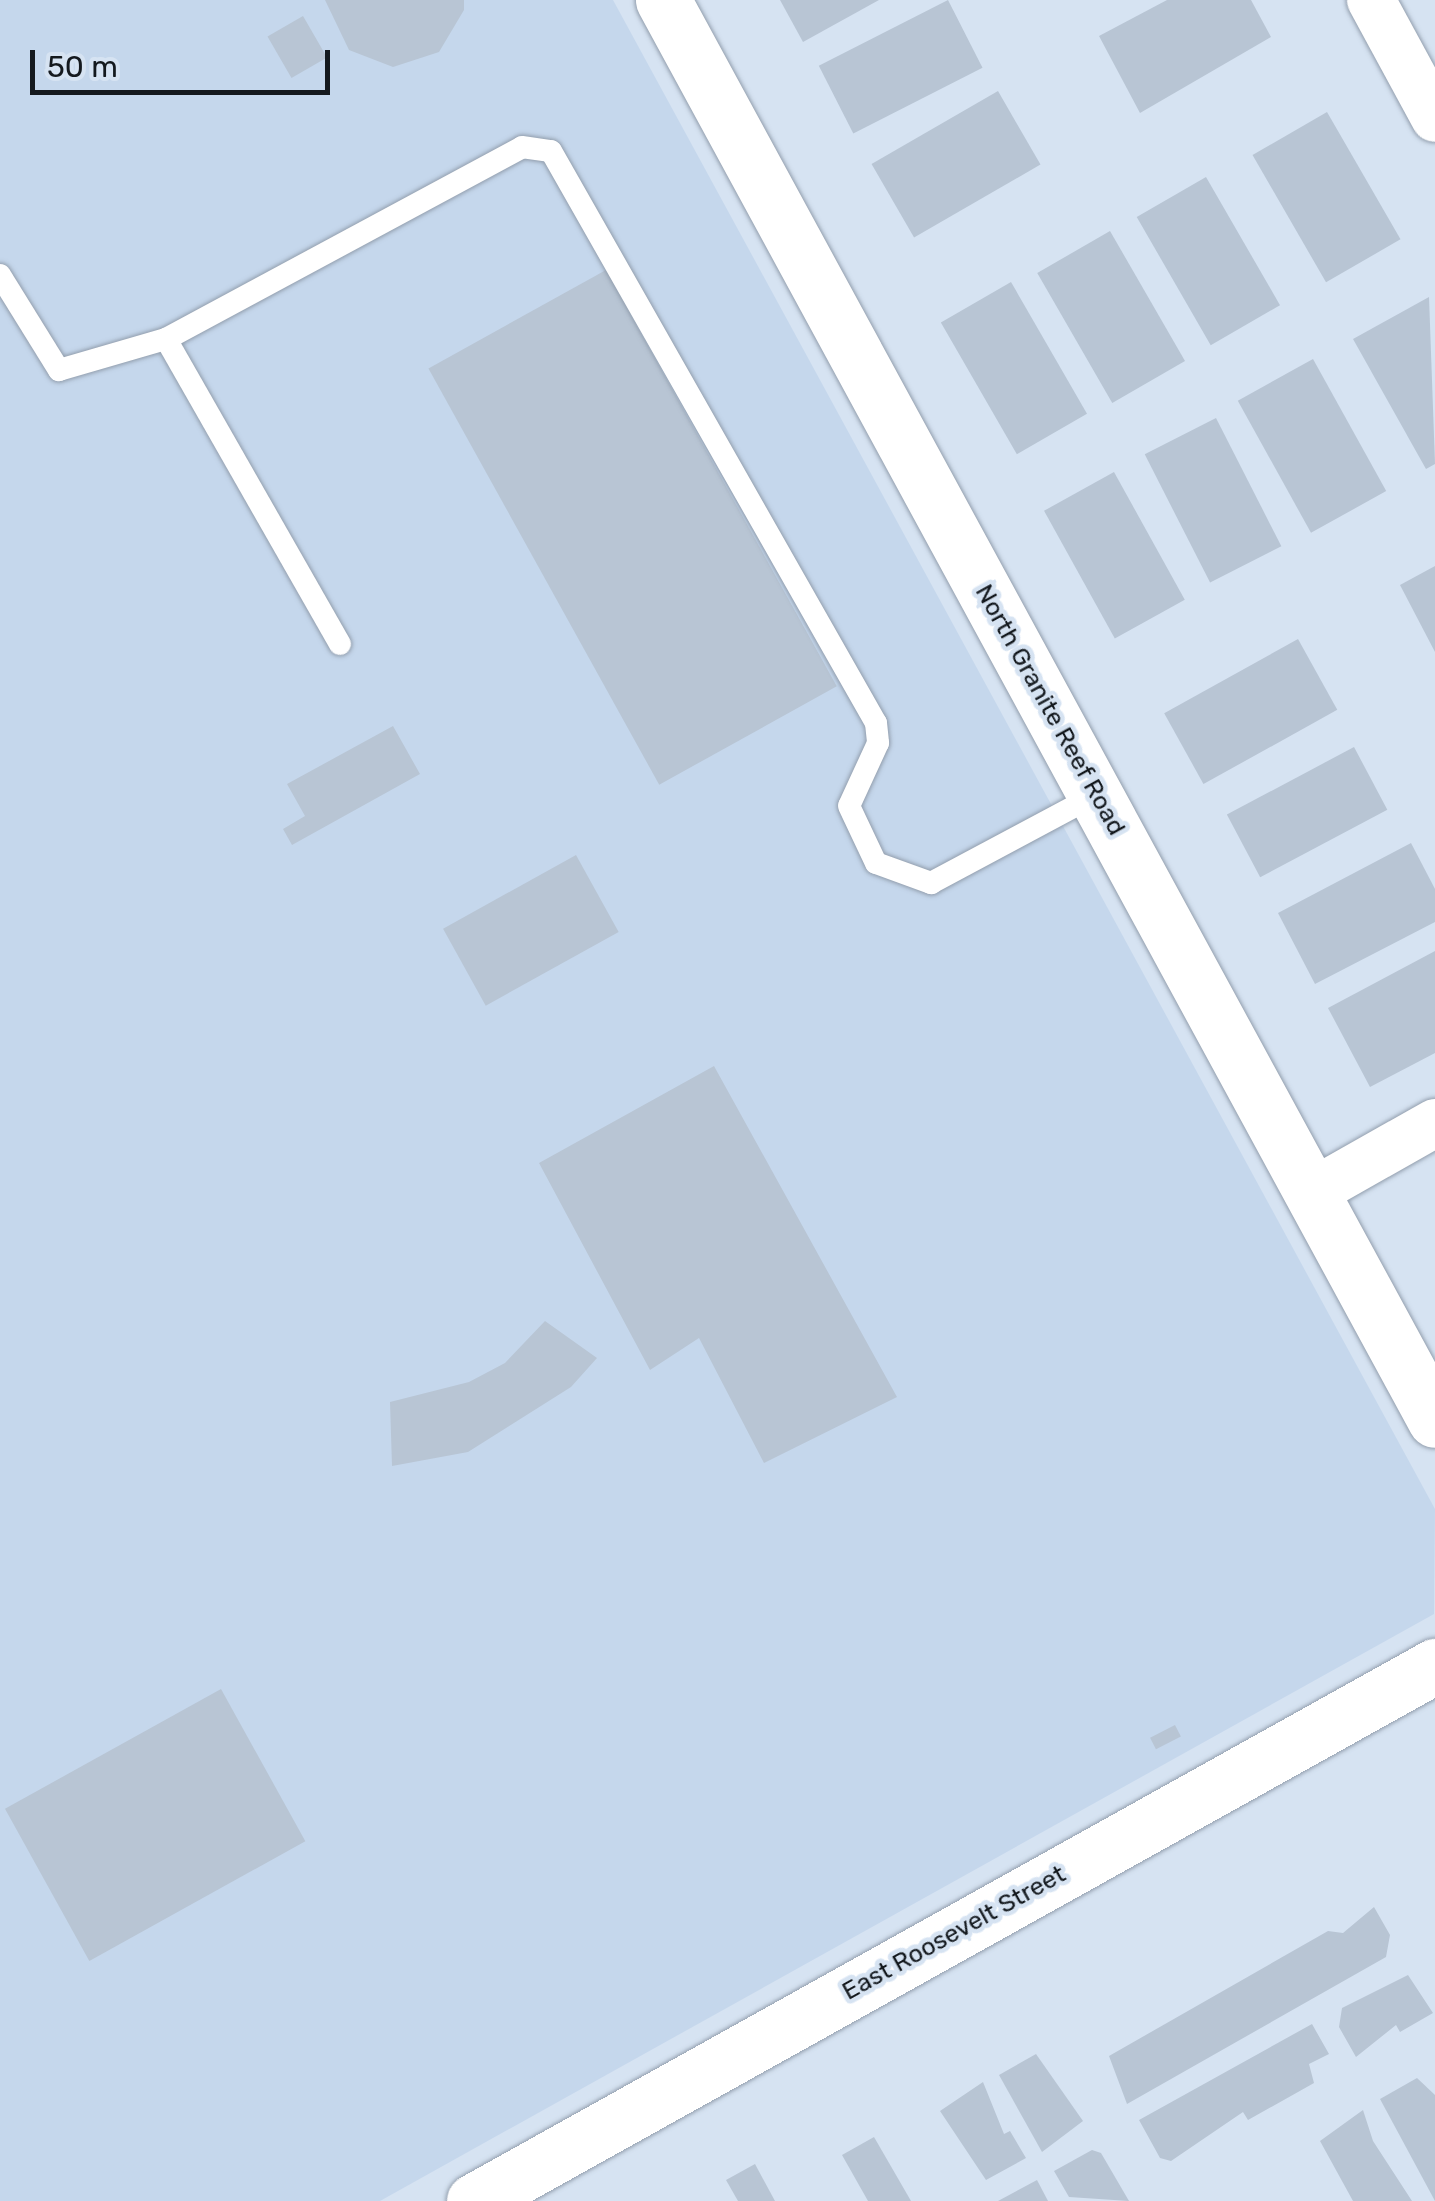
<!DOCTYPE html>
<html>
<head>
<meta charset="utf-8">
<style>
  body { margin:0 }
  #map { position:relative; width:1435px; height:2201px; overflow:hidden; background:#d6e3f2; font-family:Rubik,sans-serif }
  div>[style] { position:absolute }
  .built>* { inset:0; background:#c5d7ec }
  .building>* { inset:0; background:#b8c5d4; transform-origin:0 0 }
  .roads { filter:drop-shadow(0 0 2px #929ead) drop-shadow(0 0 2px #929ead) }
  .service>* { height:22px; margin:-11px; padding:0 11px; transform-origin:11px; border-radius:11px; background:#fff }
  .minor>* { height:48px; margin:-24px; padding:0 24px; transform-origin:24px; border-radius:24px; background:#fff }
  .tertiary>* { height:55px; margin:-27.5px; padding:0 27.5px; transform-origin:27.5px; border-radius:27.5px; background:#fff }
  span { translate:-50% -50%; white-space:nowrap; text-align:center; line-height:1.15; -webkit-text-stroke:9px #d6e3f2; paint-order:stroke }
  .street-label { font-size:25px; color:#14191e }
  .scale { position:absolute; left:30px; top:50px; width:300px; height:45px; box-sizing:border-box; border:5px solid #14191e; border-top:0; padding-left:12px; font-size:30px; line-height:35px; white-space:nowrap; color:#14191e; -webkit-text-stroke:8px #d6e3f2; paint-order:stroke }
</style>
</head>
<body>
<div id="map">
  <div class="built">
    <div style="clip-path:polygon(0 0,613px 0,1435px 1509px,1434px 1614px,380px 2201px,0 2201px)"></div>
  </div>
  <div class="building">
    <div style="clip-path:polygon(325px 0,464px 0,464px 10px,439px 52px,393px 67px,349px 50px)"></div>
    <div style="clip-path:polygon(780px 0,879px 0,803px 42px)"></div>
    <div style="left:948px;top:0;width:76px;height:145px;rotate:63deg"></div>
    <div style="clip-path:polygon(1167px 0,1251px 0,1271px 37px,1140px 113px,1099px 36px)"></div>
    <div style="left:303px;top:16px;width:48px;height:41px;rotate:60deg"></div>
    <div style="left:998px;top:91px;width:85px;height:146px;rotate:60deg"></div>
    <div style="left:1327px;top:112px;width:147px;height:86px;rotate:60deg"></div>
    <div style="left:1206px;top:177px;width:148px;height:80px;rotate:60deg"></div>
    <div style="left:1110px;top:231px;width:150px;height:84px;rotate:60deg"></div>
    <div style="left:606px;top:270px;width:476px;height:203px;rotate:61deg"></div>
    <div style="left:1011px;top:282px;width:152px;height:81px;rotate:60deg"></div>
    <div style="clip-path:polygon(1429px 297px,1435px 464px,1426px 469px,1353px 339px)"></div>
    <div style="left:1313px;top:359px;width:151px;height:86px;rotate:61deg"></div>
    <div style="left:1216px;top:418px;width:144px;height:80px;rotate:63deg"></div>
    <div style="left:1114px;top:472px;width:146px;height:80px;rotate:61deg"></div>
    <div style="clip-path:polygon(1435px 566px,1435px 652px,1400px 585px)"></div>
    <div style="left:1298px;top:639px;width:81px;height:153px;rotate:61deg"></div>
    <div style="clip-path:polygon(393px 726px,420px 774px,292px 845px,283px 829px,305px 816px,287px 784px)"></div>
    <div style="left:1354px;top:747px;width:71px;height:144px;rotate:62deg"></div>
    <div style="clip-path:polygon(1411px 843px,1435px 889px,1435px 922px,1315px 984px,1278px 913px)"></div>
    <div style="left:576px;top:855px;width:88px;height:152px;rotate:61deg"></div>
    <div style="clip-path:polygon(1435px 951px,1435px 1053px,1370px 1087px,1328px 1008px)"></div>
    <div style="clip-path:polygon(714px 1066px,897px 1397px,764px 1463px,699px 1338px,650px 1370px,539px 1163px)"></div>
    <div style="clip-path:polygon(545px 1321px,597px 1358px,571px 1387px,468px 1452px,392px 1466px,390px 1402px,469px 1382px,505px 1363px)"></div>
    <div style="left:221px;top:1689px;width:174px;height:247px;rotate:61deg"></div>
    <div style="left:1175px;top:1725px;width:13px;height:28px;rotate:63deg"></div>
    <div style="clip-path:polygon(1374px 1907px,1390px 1935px,1386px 1957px,1127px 2104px,1109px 2056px,1328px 1931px,1343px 1933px)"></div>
    <div style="clip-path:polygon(1408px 1975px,1433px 2013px,1400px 2032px,1396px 2025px,1356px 2057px,1339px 2027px,1342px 2008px)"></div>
    <div style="clip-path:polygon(1312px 2024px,1329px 2054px,1309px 2064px,1314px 2083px,1248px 2120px,1243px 2112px,1171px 2161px,1160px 2158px,1139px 2120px)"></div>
    <div style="clip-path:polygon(1036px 2054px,1083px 2121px,1042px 2152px,999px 2075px)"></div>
    <div style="clip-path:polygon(1417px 2078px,1435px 2095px,1435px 2201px,1380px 2099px)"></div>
    <div style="clip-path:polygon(983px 2082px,1004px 2134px,1010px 2131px,1026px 2158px,986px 2180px,940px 2111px)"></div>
    <div style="clip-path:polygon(1363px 2110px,1373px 2141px,1412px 2201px,1353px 2201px,1320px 2141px)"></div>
    <div style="clip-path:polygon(874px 2137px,911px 2201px,868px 2201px,842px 2155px)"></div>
    <div style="clip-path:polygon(1092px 2150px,1101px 2153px,1129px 2201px,1069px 2197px,1054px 2171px)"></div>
    <div style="clip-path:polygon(755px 2164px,775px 2201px,738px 2201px,726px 2180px)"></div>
    <div style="clip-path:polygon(1037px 2180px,1048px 2201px,998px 2201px)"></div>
  </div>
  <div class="roads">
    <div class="service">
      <div style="left:0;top:275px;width:112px;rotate:58.2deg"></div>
      <div style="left:59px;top:370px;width:111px;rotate:-16.2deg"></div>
      <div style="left:166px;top:339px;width:351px;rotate:60.3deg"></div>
      <div style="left:166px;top:339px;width:404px;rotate:-28.3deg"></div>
      <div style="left:522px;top:147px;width:29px;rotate:8deg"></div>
      <div style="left:551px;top:151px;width:658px;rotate:60.4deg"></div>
      <div style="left:876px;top:723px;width:20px;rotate:84deg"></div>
      <div style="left:878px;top:743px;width:69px;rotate:114.7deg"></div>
      <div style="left:849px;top:806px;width:63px;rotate:64.7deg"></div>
      <div style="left:876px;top:863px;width:59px;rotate:20deg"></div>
      <div style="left:931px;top:883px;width:187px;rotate:-28.1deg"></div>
    </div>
    <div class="minor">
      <div style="left:1371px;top:0;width:134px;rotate:61.5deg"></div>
      <div style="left:1313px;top:1192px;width:140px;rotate:-29.5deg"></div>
    </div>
    <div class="tertiary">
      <div style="left:663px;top:0;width:1616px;rotate:61.47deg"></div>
      <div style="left:474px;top:2201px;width:1100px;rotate:-29.11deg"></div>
    </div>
  </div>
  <div class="street-label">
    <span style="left:1050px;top:710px;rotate:61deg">North Granite Reef Road</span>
    <span style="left:954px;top:1933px;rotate:-29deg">East Roosevelt Street</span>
  </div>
  <div class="scale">50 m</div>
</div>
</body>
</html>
